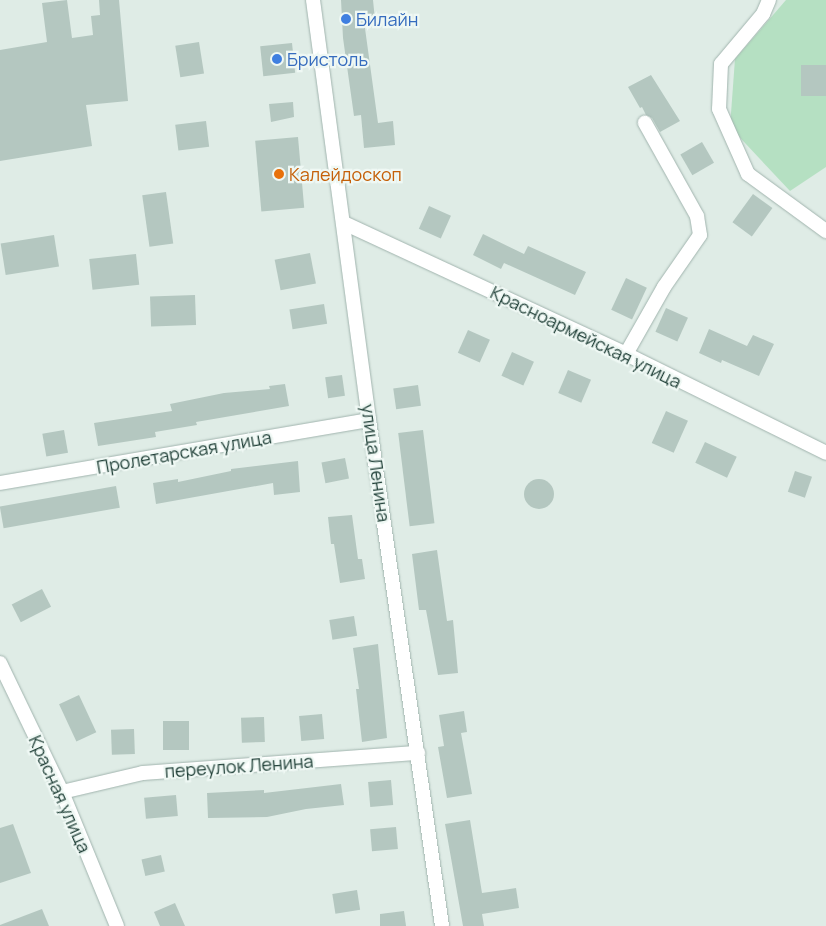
<!DOCTYPE html>
<html>
<head>
<meta charset="utf-8">
<style>
  body { margin:0 }
  #map { position:relative; width:826px; height:926px; overflow:hidden; background:#dfece6; font-family:Manrope,sans-serif }
  div>[style] { position:absolute }
  .green>* { inset:0; background:#b5e0c2 }
  .building>* { inset:0; background:#b4c7c0; transform-origin:0 0 }
  .round { border-radius:50% }
  .roads { filter:drop-shadow(0 0 1px #a1b4ae) drop-shadow(0 0 1px #a1b4ae) }
  .minor>* { height:14px; margin:-7px; padding:0 7px; transform-origin:7px; border-radius:7px; background:#fff }
  .dots>* { width:14px; height:14px; translate:-50% -50%; box-sizing:border-box; border:2px solid #eff8f4; border-radius:50% }
  span { translate:-50% -50%; white-space:nowrap; text-align:center; line-height:1.15; -webkit-text-stroke:4.5px #eff8f4; paint-order:stroke }
  .shop-label { font-size:18px; color:#366cbe }
  .left { translate:0 -50%; text-align:left }
  .food-label { font-size:18px; color:#c56008 }
  .street-label { font-size:18px; color:#1e3e36 }
</style>
</head>
<body>
<div id="map">
  <div class="green">
    <div style="clip-path:polygon(786px 0,826px 0,826px 167px,790px 191px,730px 127px,735px 59px)"></div>
  </div>
  <div class="building">
    <div style="clip-path:polygon(67px 0,72px 38px,93px 35px,91px 16px,100px 15px,99px 0,119px 0,128px 101px,86px 105px,92px 146px,0 161px,0 50px,47px 42px,42px 3px)"></div>
    <div style="clip-path:polygon(341px 0,373px 0,375px 20px,364px 21px,378px 123px,393px 121px,395px 145px,364px 148px,361px 115px,354px 116px,343px 38px)"></div>
    <div style="left:199px;top:42px;width:32px;height:24px;rotate:81deg"></div>
    <div style="left:292px;top:43px;width:30px;height:32px;rotate:84deg"></div>
    <div style="left:826px;top:65px;width:31px;height:25px;rotate:90deg"></div>
    <div style="clip-path:polygon(651px 75px,680px 121px,660px 132px,652px 118px,646px 115px,642px 107px,640px 108px,628px 87px)"></div>
    <div style="clip-path:polygon(293px 102px,294px 117px,271px 122px,269px 104px)"></div>
    <div style="left:206px;top:121px;width:26px;height:31px;rotate:83deg"></div>
    <div style="left:298px;top:137px;width:71px;height:43px;rotate:85deg"></div>
    <div style="left:702px;top:142px;width:24px;height:25px;rotate:60deg"></div>
    <div style="left:166px;top:192px;width:52px;height:24px;rotate:82deg"></div>
    <div style="left:753px;top:194px;width:24px;height:35px;rotate:36deg"></div>
    <div style="left:429px;top:206px;width:24px;height:25px;rotate:24deg"></div>
    <div style="clip-path:polygon(483px 234px,524px 254px,528px 246px,586px 272px,575px 295px,504px 263px,501px 269px,473px 255px)"></div>
    <div style="left:54px;top:235px;width:32px;height:54px;rotate:81deg"></div>
    <div style="left:310px;top:253px;width:31px;height:36px;rotate:79deg"></div>
    <div style="left:136px;top:254px;width:31px;height:47px;rotate:84deg"></div>
    <div style="left:626px;top:278px;width:23px;height:35px;rotate:25deg"></div>
    <div style="left:195px;top:295px;width:30px;height:45px;rotate:88deg"></div>
    <div style="left:324px;top:304px;width:20px;height:35px;rotate:81deg"></div>
    <div style="left:666px;top:308px;width:24px;height:26px;rotate:24deg"></div>
    <div style="clip-path:polygon(709px 329px,747px 346px,753px 335px,774px 344px,759px 376px,722px 360px,721px 363px,699px 353px)"></div>
    <div style="left:468px;top:330px;width:24px;height:25px;rotate:24deg"></div>
    <div style="left:512px;top:352px;width:24px;height:26px;rotate:24deg"></div>
    <div style="left:568px;top:370px;width:25px;height:25px;rotate:23deg"></div>
    <div style="left:342px;top:375px;width:21px;height:17px;rotate:82deg"></div>
    <div style="clip-path:polygon(285px 384px,289px 406px,196px 422px,197px 425px,155px 432px,156px 437px,98px 446px,94px 423px,172px 411px,170px 404px,224px 393px,270px 389px,269px 386px)"></div>
    <div style="left:418px;top:385px;width:21px;height:25px;rotate:82deg"></div>
    <div style="left:666px;top:411px;width:24px;height:35px;rotate:24deg"></div>
    <div style="left:64px;top:430px;width:23px;height:22px;rotate:80deg"></div>
    <div style="left:423px;top:430px;width:94px;height:25px;rotate:83deg"></div>
    <div style="left:705px;top:442px;width:35px;height:23px;rotate:25deg"></div>
    <div style="left:345px;top:458px;width:21px;height:24px;rotate:79deg"></div>
    <div style="clip-path:polygon(298px 461px,300px 492px,274px 495px,273px 483px,156px 504px,153px 483px,178px 479px,178px 482px,231px 471px,231px 469px)"></div>
    <div style="left:795px;top:471px;width:18px;height:22px;rotate:19deg"></div>
    <div class="round" style="left:524px;top:479px;width:30px;height:30px"></div>
    <div style="left:116px;top:486px;width:22px;height:118px;rotate:80deg"></div>
    <div style="clip-path:polygon(352px 515px,358px 559px,362px 559px,365px 579px,340px 583px,334px 544px,331px 544px,328px 517px)"></div>
    <div style="clip-path:polygon(437px 550px,447px 621px,453px 620px,458px 673px,438px 675px,426px 610px,419px 610px,412px 554px)"></div>
    <div style="left:42px;top:589px;width:20px;height:34px;rotate:63deg"></div>
    <div style="left:354px;top:616px;width:20px;height:25px;rotate:81deg"></div>
    <div style="clip-path:polygon(378px 644px,387px 738px,362px 742px,356px 689px,359px 689px,353px 648px)"></div>
    <div style="left:79px;top:695px;width:41px;height:22px;rotate:65deg"></div>
    <div style="clip-path:polygon(464px 711px,467px 732px,461px 733px,472px 794px,447px 798px,438px 747px,444px 746px,439px 715px)"></div>
    <div style="left:322px;top:714px;width:25px;height:23px;rotate:85deg"></div>
    <div style="left:264px;top:717px;width:25px;height:23px;rotate:88deg"></div>
    <div style="left:189px;top:721px;width:29px;height:26px;rotate:90deg"></div>
    <div style="left:134px;top:729px;width:25px;height:23px;rotate:88deg"></div>
    <div style="left:391px;top:780px;width:25px;height:23px;rotate:85deg"></div>
    <div style="clip-path:polygon(341px 784px,344px 805px,306px 809px,267px 817px,208px 818px,207px 793px,264px 790px,264px 793px)"></div>
    <div style="left:176px;top:795px;width:21px;height:32px;rotate:85deg"></div>
    <div style="clip-path:polygon(470px 820px,482px 893px,516px 888px,519px 908px,482px 914px,484px 926px,463px 926px,445px 824px)"></div>
    <div style="clip-path:polygon(13px 824px,31px 873px,0 883px,0 828px)"></div>
    <div style="left:396px;top:827px;width:22px;height:26px;rotate:85deg"></div>
    <div style="left:161px;top:855px;width:17px;height:20px;rotate:77deg"></div>
    <div style="left:357px;top:890px;width:20px;height:25px;rotate:81deg"></div>
    <div style="clip-path:polygon(175px 903px,185px 926px,160px 926px,154px 912px)"></div>
    <div style="clip-path:polygon(42px 909px,49px 926px,0 926px,0 925px)"></div>
    <div style="clip-path:polygon(404px 911px,406px 926px,380px 926px,380px 914px)"></div>
  </div>
  <div class="roads">
    <div class="minor">
      <div style="left:313px;top:0;width:424px;rotate:82.4deg"></div>
      <div style="left:369px;top:420px;width:511px;rotate:81.79deg"></div>
      <div style="left:769px;top:0;width:15px;rotate:113deg"></div>
      <div style="left:763px;top:14px;width:65px;rotate:130deg"></div>
      <div style="left:721px;top:64px;width:45px;rotate:92.5deg"></div>
      <div style="left:719px;top:109px;width:71px;rotate:66deg"></div>
      <div style="left:748px;top:174px;width:97px;rotate:36.2deg"></div>
      <div style="left:344px;top:223px;width:311px;rotate:24.9deg"></div>
      <div style="left:626px;top:354px;width:223px;rotate:26.3deg"></div>
      <div style="left:626px;top:354px;width:77px;rotate:-60.4deg"></div>
      <div style="left:664px;top:287px;width:63px;rotate:-55.3deg"></div>
      <div style="left:700px;top:235px;width:19px;rotate:-99deg"></div>
      <div style="left:697px;top:216px;width:107px;rotate:-119.2deg"></div>
      <div style="left:0;top:483px;width:374px;rotate:-9.7deg"></div>
      <div style="left:0;top:663px;width:143px;rotate:64.3deg"></div>
      <div style="left:62px;top:792px;width:145px;rotate:67.7deg"></div>
      <div style="left:62px;top:792px;width:83px;rotate:-13.2deg"></div>
      <div style="left:143px;top:773px;width:276px;rotate:-4.2deg"></div>
    </div>
  </div>
  <div class="dots">
    <div style="left:346px;top:19px;background:#3f7fe0"></div>
    <div style="left:277px;top:59px;background:#3f7fe0"></div>
    <div style="left:279px;top:174px;background:#e8710a"></div>
  </div>
  <div class="shop-label">
    <span class="left" style="left:356px;top:19px">Билайн</span>
    <span class="left" style="left:287px;top:59px">Бристоль</span>
  </div>
  <div class="food-label">
    <span class="left" style="left:289px;top:174px">Калейдоскоп</span>
  </div>
  <div class="street-label">
    <span style="left:586px;top:337px;rotate:26deg">Красноармейская улица</span>
    <span style="left:184px;top:452px;rotate:-10deg">Пролетарская улица</span>
    <span style="left:376px;top:463px;rotate:82deg">улица Ленина</span>
    <span style="left:239px;top:766px;rotate:-4deg">переулок Ленина</span>
    <span style="left:60px;top:794px;rotate:66deg">Красная улица</span>
  </div>
</div>
</body>
</html>
